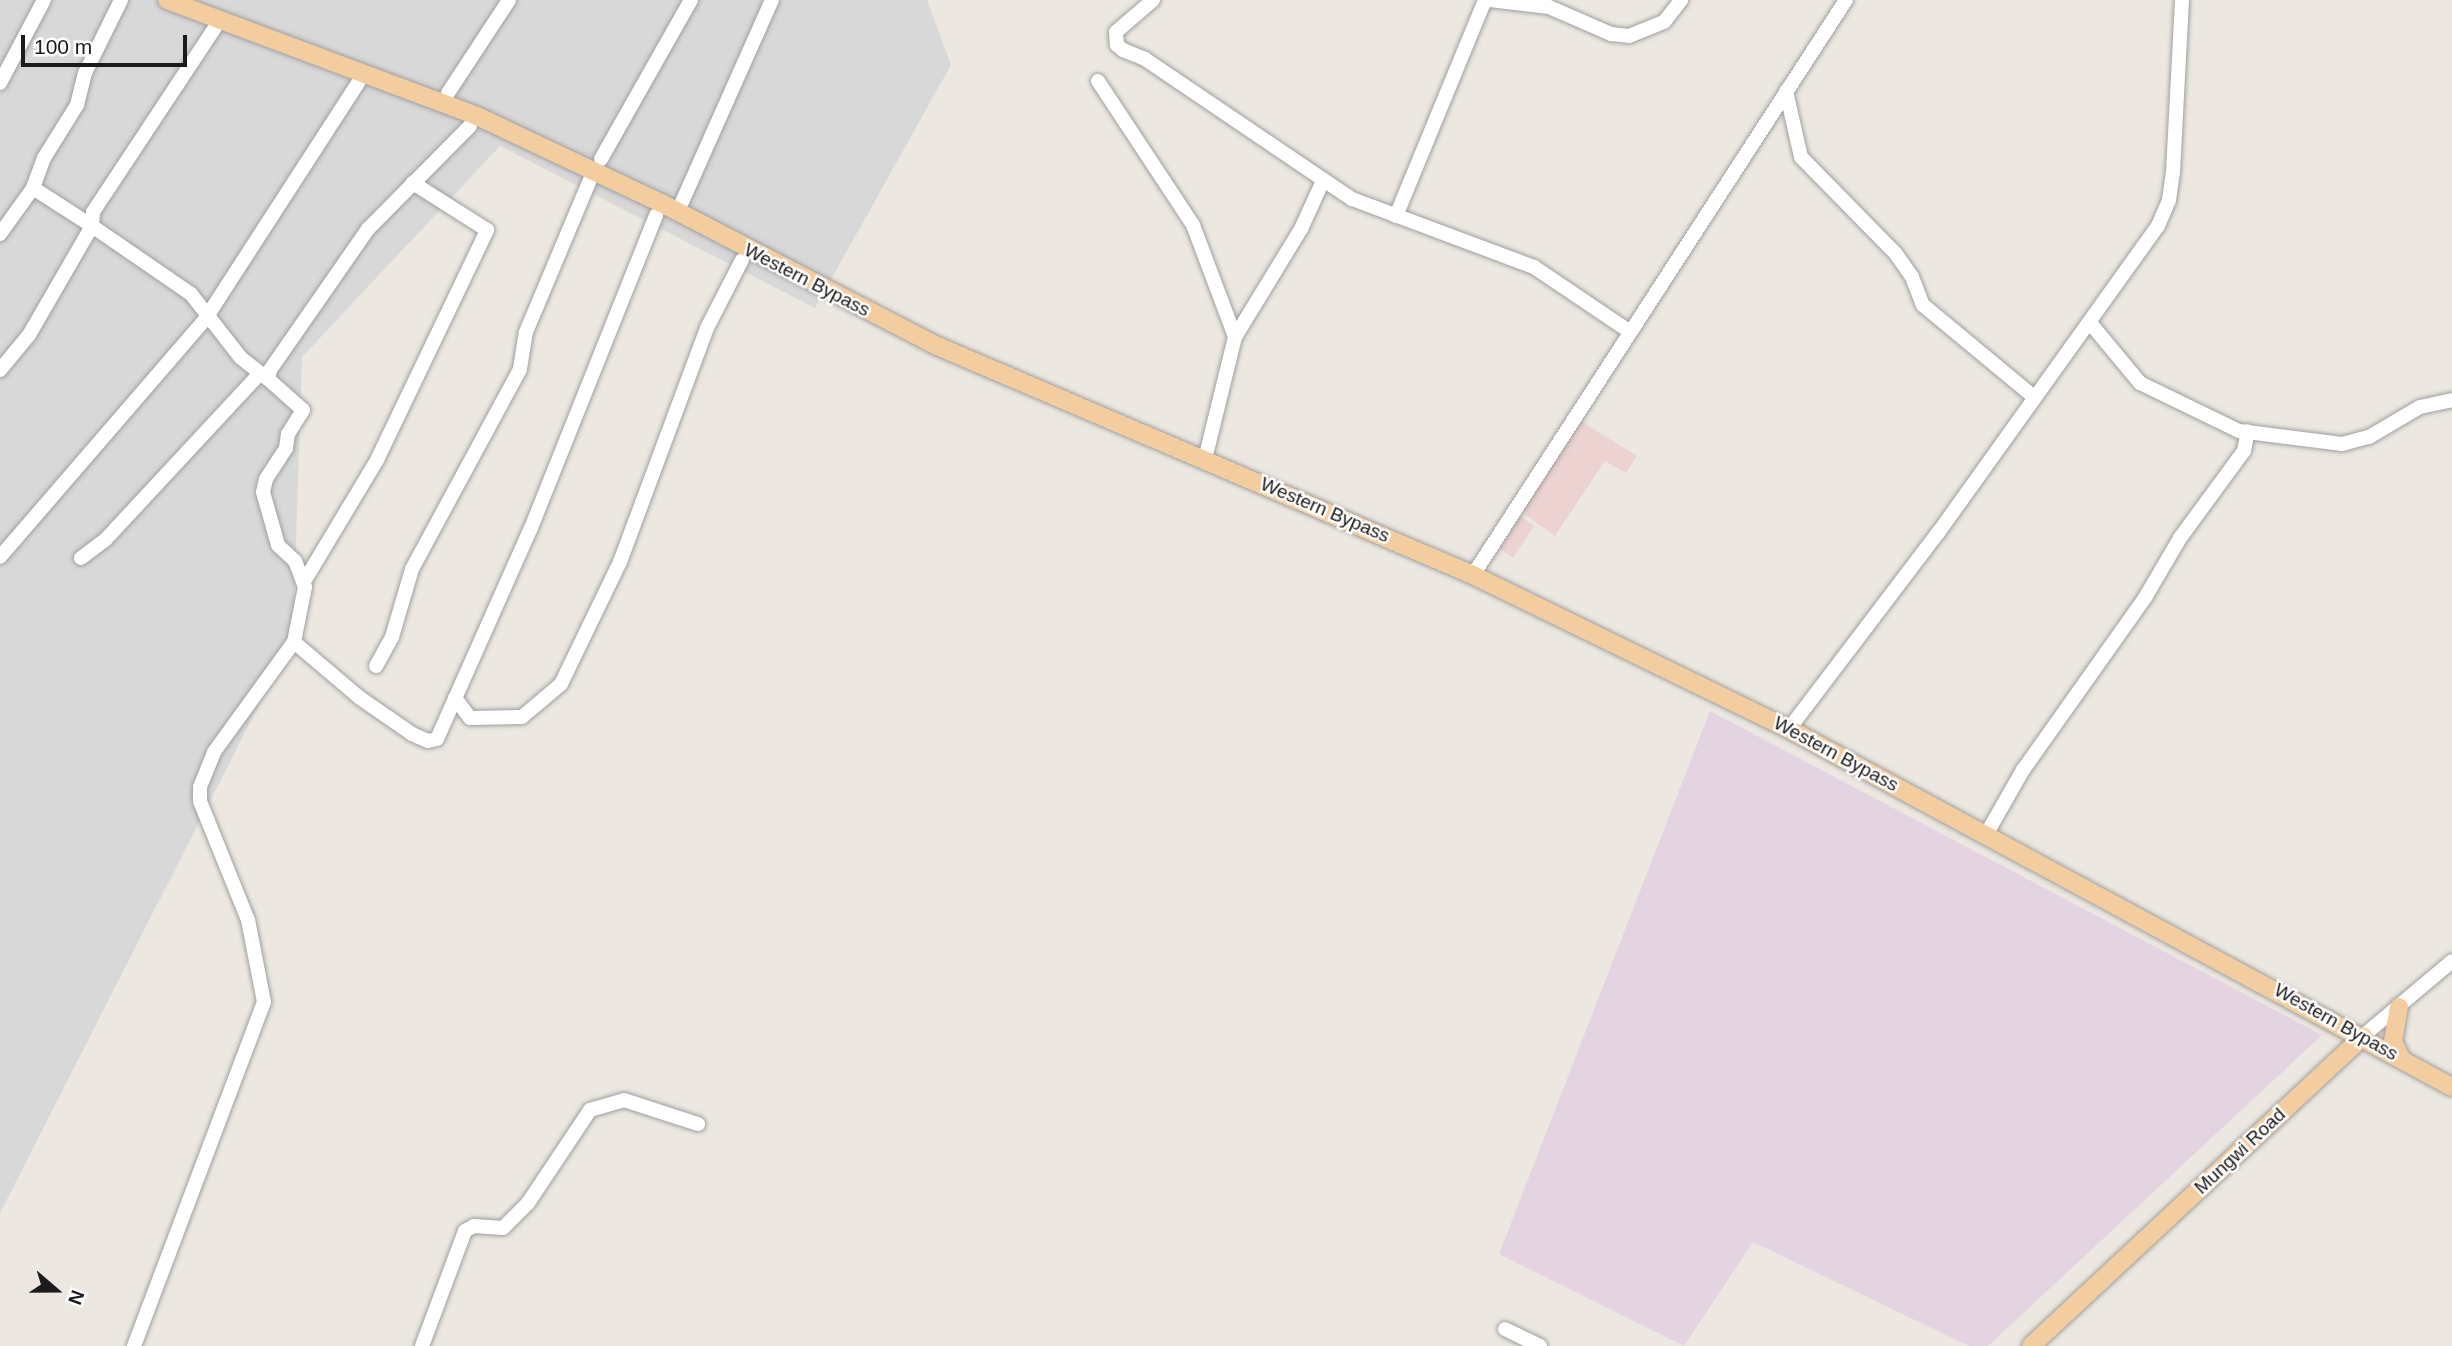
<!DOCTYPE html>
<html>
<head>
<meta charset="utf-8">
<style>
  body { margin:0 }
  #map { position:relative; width:2452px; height:1346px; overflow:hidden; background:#ece8e1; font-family:Arial,sans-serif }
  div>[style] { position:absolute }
  .residential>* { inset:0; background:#d9d8d8 }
  .commercial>* { inset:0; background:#ecd2d1 }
  .industrial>* { inset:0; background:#e4d4e2 }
  .roads { filter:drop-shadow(0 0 2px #9f9f9f) drop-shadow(0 0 2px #9f9f9f) }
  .minor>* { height:14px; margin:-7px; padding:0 7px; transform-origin:7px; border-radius:7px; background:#fff }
  .major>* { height:18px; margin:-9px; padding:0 9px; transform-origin:9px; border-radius:9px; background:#f3cd9f }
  span { translate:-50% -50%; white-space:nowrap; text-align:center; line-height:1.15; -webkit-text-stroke:5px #fff; paint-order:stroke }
  .street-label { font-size:19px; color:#1b1b1b }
  .north { position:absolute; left:21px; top:1255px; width:70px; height:70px; -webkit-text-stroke:5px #fff; paint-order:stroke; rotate:110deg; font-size:19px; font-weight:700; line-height:28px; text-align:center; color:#1b1b1b }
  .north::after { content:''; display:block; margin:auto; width:24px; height:32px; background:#1b1b1b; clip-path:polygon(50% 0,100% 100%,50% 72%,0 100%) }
  .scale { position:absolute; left:21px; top:35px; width:166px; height:32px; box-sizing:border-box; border:4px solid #1b1b1b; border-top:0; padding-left:9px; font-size:21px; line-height:24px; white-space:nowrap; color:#1b1b1b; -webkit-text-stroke:5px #fff; paint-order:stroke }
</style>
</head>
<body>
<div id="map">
  <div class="residential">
    <div style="clip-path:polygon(0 0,927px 0,951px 65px,815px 308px,500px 146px,302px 357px,293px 638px,0 1213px)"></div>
  </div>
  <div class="commercial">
    <div style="clip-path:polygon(1579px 420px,1637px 456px,1626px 473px,1605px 461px,1555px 536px,1521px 512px)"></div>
    <div style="clip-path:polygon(1520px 515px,1534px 526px,1513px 558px,1500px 549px)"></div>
  </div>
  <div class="industrial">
    <div style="clip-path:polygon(1710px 711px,2322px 1035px,1988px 1346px,1969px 1346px,1753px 1242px,1684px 1346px,1499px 1254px)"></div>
  </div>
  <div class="roads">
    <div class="minor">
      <div style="left:1153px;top:0;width:49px;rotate:139.1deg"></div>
      <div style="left:1116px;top:32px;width:13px;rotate:86deg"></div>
      <div style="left:1117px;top:45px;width:8px;rotate:40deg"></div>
      <div style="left:1123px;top:50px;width:24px;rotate:22deg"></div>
      <div style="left:1145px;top:59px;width:250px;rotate:34.1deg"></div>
      <div style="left:1352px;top:199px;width:194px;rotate:20.5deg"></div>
      <div style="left:1534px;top:267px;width:115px;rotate:34deg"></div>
      <div style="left:1490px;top:0;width:59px;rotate:6.8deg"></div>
      <div style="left:1549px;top:7px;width:68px;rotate:23.5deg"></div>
      <div style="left:1611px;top:34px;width:18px;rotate:6deg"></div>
      <div style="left:1629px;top:36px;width:38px;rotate:-22deg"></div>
      <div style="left:1664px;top:22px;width:28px;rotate:-52deg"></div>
      <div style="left:1098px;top:81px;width:173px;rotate:56.6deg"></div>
      <div style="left:1193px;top:225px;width:120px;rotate:69.4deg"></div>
      <div style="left:1235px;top:337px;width:126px;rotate:103.8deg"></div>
      <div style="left:0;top:83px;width:94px;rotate:-62.1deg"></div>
      <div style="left:1786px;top:91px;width:68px;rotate:77.2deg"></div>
      <div style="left:1801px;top:157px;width:136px;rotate:45.6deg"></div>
      <div style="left:1896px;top:254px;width:28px;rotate:55deg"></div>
      <div style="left:1912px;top:277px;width:30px;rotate:69deg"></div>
      <div style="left:1923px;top:305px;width:144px;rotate:39.7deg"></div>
      <div style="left:448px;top:93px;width:111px;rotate:-56.7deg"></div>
      <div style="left:601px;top:159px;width:183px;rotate:-60.5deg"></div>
      <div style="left:33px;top:188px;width:70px;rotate:32.8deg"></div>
      <div style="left:92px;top:226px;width:14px;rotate:-86deg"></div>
      <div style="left:93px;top:212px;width:221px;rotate:-56.5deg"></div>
      <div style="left:682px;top:202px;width:221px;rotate:-66deg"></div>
      <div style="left:1396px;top:216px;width:234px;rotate:-67.6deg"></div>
      <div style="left:0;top:234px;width:57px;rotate:-54.3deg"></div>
      <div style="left:33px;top:188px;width:32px;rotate:-70deg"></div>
      <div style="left:44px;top:158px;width:62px;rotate:-58.1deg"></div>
      <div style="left:77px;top:105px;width:33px;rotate:-76deg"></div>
      <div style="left:85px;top:73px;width:81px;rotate:-63.7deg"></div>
      <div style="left:2091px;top:324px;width:77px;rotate:50.3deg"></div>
      <div style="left:2140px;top:383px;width:110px;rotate:25.9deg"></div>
      <div style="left:2239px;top:431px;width:104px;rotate:7.2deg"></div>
      <div style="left:2342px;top:444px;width:28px;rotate:-15deg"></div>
      <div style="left:2369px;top:437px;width:59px;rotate:-30.5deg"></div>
      <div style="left:2420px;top:407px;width:33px;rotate:-12deg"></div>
      <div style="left:1235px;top:337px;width:127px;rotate:-58.6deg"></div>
      <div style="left:1301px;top:229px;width:51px;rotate:-65.5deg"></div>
      <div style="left:0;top:370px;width:45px;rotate:-50.4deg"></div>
      <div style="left:29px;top:335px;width:126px;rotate:-60deg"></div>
      <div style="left:92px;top:226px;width:120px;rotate:34.5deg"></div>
      <div style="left:191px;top:294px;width:81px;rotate:52deg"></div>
      <div style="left:241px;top:358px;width:34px;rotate:38deg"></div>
      <div style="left:0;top:557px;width:316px;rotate:-49.2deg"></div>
      <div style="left:206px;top:318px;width:280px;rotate:-57.1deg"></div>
      <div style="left:81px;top:558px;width:31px;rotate:-37deg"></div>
      <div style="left:106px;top:539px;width:226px;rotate:-47.1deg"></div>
      <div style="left:1473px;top:575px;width:685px;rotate:-57.03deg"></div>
      <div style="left:305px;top:580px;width:140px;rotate:-59deg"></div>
      <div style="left:377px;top:460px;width:255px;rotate:-64.4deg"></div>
      <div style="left:487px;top:230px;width:88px;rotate:-147.6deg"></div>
      <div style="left:294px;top:642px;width:87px;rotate:40.3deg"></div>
      <div style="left:360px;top:698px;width:63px;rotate:34.7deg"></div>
      <div style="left:412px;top:734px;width:17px;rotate:24deg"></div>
      <div style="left:428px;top:741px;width:9px;rotate:-13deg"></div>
      <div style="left:437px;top:739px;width:231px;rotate:-66deg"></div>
      <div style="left:531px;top:528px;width:337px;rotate:-68.2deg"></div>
      <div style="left:376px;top:666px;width:33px;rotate:-61deg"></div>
      <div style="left:392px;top:637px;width:71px;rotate:-73.6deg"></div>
      <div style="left:412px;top:569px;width:227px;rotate:-61.6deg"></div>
      <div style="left:520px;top:369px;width:37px;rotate:-81deg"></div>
      <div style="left:526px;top:332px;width:165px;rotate:-67.2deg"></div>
      <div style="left:455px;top:698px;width:25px;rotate:53deg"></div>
      <div style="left:470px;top:718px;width:52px;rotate:-1.1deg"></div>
      <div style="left:522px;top:717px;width:51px;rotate:-40.2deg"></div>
      <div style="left:561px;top:684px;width:136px;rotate:-64.2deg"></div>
      <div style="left:620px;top:562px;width:250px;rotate:-69.6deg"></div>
      <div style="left:707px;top:328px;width:76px;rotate:-62.8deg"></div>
      <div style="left:1789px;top:729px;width:246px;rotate:-52.8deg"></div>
      <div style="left:1938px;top:533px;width:378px;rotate:-54.4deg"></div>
      <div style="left:2158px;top:226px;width:28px;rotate:-67deg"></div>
      <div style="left:2169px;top:200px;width:28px;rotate:-82deg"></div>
      <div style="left:2173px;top:172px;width:172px;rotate:-87deg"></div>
      <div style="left:1987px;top:833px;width:73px;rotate:-60.3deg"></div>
      <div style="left:2023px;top:770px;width:213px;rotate:-54.7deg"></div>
      <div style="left:2146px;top:596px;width:67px;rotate:-59.6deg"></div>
      <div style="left:2180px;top:538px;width:108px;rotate:-53.7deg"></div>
      <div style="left:2244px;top:451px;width:20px;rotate:-79deg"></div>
      <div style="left:2363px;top:1036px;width:116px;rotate:-40.1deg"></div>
      <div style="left:1505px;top:1329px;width:39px;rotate:26deg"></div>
      <div style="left:134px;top:1346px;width:368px;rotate:-69.3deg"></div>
      <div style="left:264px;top:1002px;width:84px;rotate:-101deg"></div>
      <div style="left:248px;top:920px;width:128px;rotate:-112deg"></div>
      <div style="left:200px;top:801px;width:14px;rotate:-90deg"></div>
      <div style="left:200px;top:787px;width:38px;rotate:-68deg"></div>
      <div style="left:214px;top:752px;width:136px;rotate:-54deg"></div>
      <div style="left:294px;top:642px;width:56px;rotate:-78.7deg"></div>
      <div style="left:305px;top:587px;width:28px;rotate:-111deg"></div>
      <div style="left:295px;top:561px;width:23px;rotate:-137deg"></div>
      <div style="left:278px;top:545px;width:55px;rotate:-105.8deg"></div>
      <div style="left:263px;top:492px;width:13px;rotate:-77deg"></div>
      <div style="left:266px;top:479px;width:37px;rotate:-57deg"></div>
      <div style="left:286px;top:448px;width:14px;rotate:-82deg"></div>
      <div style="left:288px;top:434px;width:28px;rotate:-58deg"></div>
      <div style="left:303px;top:410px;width:47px;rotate:-138.5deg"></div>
      <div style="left:268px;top:379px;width:9px;rotate:-77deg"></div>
      <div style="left:270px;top:370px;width:172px;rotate:-55.2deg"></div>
      <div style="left:368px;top:229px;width:145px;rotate:-45.3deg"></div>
      <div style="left:422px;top:1346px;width:123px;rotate:-69.5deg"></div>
      <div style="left:465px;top:1231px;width:10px;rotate:-29deg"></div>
      <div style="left:474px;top:1226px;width:29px;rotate:4deg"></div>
      <div style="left:503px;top:1228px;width:35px;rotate:-45deg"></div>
      <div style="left:528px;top:1203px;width:112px;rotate:-56.3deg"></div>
      <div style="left:590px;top:1110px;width:35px;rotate:-16deg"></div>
      <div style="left:624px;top:1100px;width:78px;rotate:18deg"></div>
    </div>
    <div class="major">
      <div style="left:167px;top:0;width:331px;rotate:20.5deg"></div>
      <div style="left:477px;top:116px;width:204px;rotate:25.3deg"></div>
      <div style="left:661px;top:203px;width:309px;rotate:27.4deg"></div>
      <div style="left:935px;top:345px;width:585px;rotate:23.15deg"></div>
      <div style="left:1473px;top:575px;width:352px;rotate:26deg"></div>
      <div style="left:1789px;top:729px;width:753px;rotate:28.37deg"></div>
      <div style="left:2399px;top:1007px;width:36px;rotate:100deg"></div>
      <div style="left:2393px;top:1042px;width:18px;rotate:63deg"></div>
      <div style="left:2031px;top:1346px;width:454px;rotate:-43deg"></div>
    </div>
  </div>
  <div class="street-label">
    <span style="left:807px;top:280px;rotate:27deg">Western Bypass</span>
    <span style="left:1325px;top:510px;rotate:23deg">Western Bypass</span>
    <span style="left:1836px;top:754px;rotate:28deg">Western Bypass</span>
    <span style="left:2336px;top:1022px;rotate:29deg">Western Bypass</span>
    <span style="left:2240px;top:1151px;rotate:-43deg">Mungwi Road</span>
  </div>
  <div class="north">N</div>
  <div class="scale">100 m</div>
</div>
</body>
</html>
